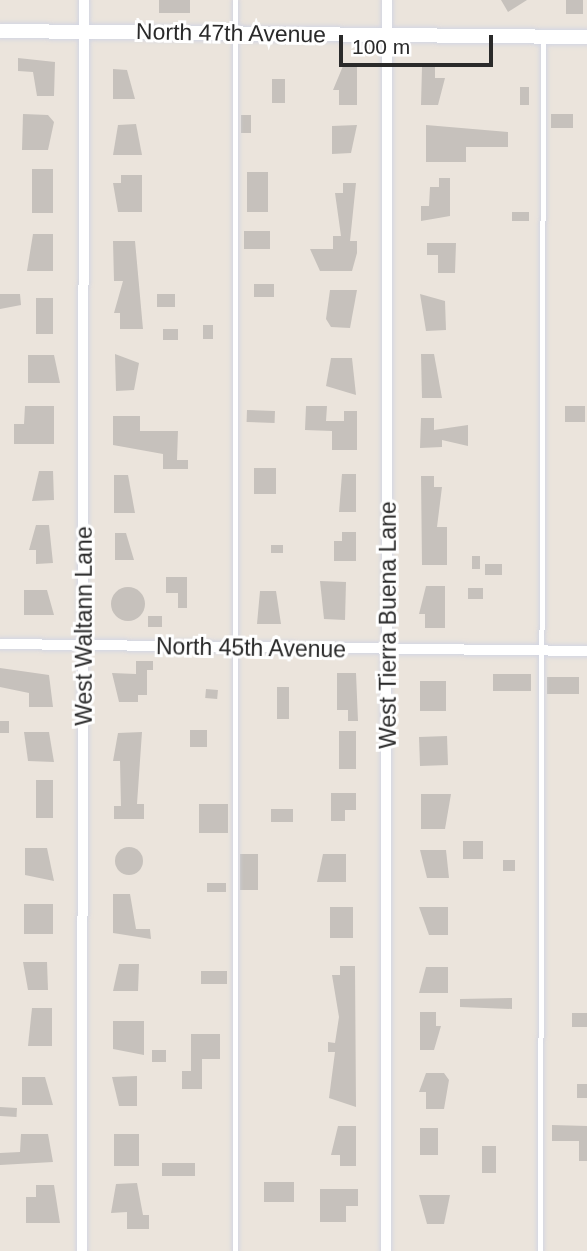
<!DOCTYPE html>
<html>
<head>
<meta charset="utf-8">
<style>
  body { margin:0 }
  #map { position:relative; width:587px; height:1251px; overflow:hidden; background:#ebe4dc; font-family:Arial,sans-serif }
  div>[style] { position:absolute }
  .building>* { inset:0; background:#c6c1bc; transform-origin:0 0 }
  .round { border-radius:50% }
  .roads { filter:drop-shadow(0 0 2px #d2d5e2) drop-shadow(0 0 2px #d2d5e2) }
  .lane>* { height:5px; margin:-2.5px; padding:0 2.5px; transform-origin:2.5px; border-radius:2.5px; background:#fff }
  .street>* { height:10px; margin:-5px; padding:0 5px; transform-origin:5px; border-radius:5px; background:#fff }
  .secondary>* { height:14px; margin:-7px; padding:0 7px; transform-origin:7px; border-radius:7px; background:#fff }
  span { translate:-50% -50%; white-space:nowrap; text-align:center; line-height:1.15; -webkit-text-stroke:6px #fff; paint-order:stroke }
  .street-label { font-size:23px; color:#2a2a2a }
  .scale { position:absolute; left:339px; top:35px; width:154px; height:32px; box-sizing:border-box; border:4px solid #2a2a2a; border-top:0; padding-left:9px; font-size:21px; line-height:24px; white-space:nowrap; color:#2a2a2a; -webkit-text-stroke:5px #fff; paint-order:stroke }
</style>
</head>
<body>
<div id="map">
  <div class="building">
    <div style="left:159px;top:0;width:31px;height:13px"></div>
    <div style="clip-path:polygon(501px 0,527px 0,508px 12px)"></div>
    <div style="left:566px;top:0;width:17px;height:14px"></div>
    <div style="clip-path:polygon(18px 58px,55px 62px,54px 96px,37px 96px,33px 72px,18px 71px)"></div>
    <div style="clip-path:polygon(343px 66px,357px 66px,357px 105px,339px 105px,339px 90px,333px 90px)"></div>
    <div style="clip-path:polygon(422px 67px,435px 67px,435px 78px,445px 78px,438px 105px,421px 105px)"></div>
    <div style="clip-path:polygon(113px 69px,127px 70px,135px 99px,113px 99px)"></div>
    <div style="left:285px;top:79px;width:24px;height:13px;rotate:90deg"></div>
    <div style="left:520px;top:87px;width:9px;height:18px"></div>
    <div style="clip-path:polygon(23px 114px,48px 115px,54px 122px,48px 150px,22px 150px)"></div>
    <div style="left:551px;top:114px;width:22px;height:14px"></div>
    <div style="left:241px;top:115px;width:10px;height:18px"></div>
    <div style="clip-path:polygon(136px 124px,142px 155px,113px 155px,118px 125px)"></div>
    <div style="clip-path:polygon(357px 125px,351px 153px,332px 154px,332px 126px)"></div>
    <div style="clip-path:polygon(426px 125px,508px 132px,508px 147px,466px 147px,466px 162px,426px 162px)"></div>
    <div style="left:32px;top:169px;width:21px;height:44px"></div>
    <div style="left:247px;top:172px;width:21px;height:40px"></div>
    <div style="clip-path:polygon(121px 175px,142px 175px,142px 212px,118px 212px,113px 183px,121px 183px)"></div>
    <div style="clip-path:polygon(439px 178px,450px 178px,450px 216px,421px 221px,421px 206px,429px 206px,430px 187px,439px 187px)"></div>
    <div style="clip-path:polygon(343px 183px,356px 183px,350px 241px,357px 241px,357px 253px,352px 271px,320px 271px,310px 249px,333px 249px,333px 236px,341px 236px,335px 193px,343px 193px)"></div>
    <div style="left:512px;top:212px;width:17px;height:9px"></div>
    <div style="left:270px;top:231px;width:18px;height:26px;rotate:90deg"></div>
    <div style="clip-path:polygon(33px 234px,53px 234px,53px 271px,27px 271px)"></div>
    <div style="clip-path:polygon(113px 241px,135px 241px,143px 329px,120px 329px,120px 313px,114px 313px,123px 281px,114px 281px)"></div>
    <div style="clip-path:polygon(427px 243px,456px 243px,455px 273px,438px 273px,438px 255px,427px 255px)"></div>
    <div style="left:254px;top:284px;width:20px;height:13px"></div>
    <div style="clip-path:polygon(330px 290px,357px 290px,350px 328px,331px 327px,326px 319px)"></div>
    <div style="clip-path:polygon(0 294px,20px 294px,21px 305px,0 309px)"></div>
    <div style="left:157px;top:294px;width:18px;height:13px"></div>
    <div style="clip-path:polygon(420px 294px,445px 301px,446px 330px,426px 331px)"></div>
    <div style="left:36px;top:298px;width:17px;height:36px"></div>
    <div style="left:203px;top:325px;width:10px;height:14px"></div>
    <div style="left:163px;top:329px;width:15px;height:11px"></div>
    <div style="clip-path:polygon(115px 354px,139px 363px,134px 390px,116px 391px)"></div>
    <div style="clip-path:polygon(421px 354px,434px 354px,442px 398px,422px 398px)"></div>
    <div style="clip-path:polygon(28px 355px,54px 355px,60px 383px,28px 383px)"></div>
    <div style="clip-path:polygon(331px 358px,352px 358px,356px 395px,326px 386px)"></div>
    <div style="clip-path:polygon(25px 406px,54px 406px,54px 444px,14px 444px,14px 424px,24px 424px)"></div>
    <div style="clip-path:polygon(306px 406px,327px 406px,326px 421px,344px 421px,344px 411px,357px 411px,357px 450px,332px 450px,332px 431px,305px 430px)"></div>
    <div style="left:565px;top:406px;width:20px;height:16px"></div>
    <div style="left:247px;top:410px;width:28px;height:12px;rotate:2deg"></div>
    <div style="clip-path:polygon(113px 416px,140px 416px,140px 431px,178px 431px,177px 460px,188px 460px,188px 469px,163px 469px,163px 454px,113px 445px)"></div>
    <div style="clip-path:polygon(421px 418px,434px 418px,434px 430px,468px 425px,468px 446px,442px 440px,442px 447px,420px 448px)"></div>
    <div style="left:254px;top:468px;width:22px;height:26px"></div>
    <div style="clip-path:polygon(39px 471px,53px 471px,54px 500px,32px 501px)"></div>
    <div style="clip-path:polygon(342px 474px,356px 474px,356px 512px,339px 512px)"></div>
    <div style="clip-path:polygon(114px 475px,128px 475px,135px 513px,114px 513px)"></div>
    <div style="clip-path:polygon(421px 476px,434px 476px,434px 487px,442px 487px,437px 527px,447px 527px,447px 565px,422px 565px)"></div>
    <div style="clip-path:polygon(36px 525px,49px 525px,53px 563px,36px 564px,36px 550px,29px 550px)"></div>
    <div style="clip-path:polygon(342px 532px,356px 532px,356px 561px,334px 561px,334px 541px,342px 541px)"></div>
    <div style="clip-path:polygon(115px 533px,126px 533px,134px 560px,115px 560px)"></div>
    <div style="left:271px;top:545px;width:12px;height:8px"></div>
    <div style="left:472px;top:556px;width:8px;height:13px"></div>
    <div style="left:485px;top:564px;width:17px;height:11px"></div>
    <div style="clip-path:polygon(166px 577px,187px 577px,187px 608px,178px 608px,178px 593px,166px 593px)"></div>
    <div style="clip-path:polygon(320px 581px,346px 582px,345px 620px,324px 619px)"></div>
    <div style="clip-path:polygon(426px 586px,445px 586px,445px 628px,425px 628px,425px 614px,419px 614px)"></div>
    <div class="round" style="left:111px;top:587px;width:34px;height:34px"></div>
    <div style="left:468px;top:588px;width:15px;height:11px"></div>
    <div style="clip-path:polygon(24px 590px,47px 590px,54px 615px,24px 615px)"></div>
    <div style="clip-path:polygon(260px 591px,276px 591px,281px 624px,257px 624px)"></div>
    <div style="left:148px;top:616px;width:14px;height:11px"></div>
    <div style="clip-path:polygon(136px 661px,153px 661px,153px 670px,147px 670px,147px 695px,138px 695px,138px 702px,119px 702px,112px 673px,136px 674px)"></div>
    <div style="clip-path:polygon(0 668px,49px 675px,53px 707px,29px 707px,29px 693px,0 687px)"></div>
    <div style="clip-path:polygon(337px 673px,356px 673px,358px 721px,348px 721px,348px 710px,337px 710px)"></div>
    <div style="left:493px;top:674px;width:38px;height:17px"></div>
    <div style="left:547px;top:677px;width:32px;height:17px"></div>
    <div style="left:420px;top:681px;width:26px;height:30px"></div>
    <div style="left:277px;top:687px;width:12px;height:32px"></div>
    <div style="left:206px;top:689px;width:12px;height:9px;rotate:5deg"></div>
    <div style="left:0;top:721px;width:9px;height:12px"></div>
    <div style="left:190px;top:730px;width:17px;height:17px"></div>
    <div style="left:339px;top:731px;width:17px;height:38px"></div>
    <div style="clip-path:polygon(24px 732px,49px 732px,54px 762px,28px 761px)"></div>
    <div style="clip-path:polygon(142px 732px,137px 804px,144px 804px,144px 819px,114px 819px,114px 806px,121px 806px,120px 761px,113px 761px,118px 733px)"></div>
    <div style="left:447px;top:736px;width:29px;height:28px;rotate:88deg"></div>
    <div style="left:36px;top:780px;width:17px;height:38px"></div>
    <div style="clip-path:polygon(331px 793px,356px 793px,356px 810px,345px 810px,345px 821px,331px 821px)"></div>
    <div style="clip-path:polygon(421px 794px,451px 794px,445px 829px,421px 829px)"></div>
    <div style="left:199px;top:804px;width:29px;height:29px"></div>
    <div style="left:271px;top:809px;width:22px;height:13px"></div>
    <div style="left:463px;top:841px;width:20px;height:18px"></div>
    <div class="round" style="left:115px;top:847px;width:28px;height:28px"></div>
    <div style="clip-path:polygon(25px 848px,47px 848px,54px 881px,25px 875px)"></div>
    <div style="clip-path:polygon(420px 850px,446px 850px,449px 878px,427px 878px)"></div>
    <div style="left:240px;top:854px;width:18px;height:36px"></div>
    <div style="clip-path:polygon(323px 854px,346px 854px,346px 882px,317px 882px)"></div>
    <div style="left:503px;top:860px;width:12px;height:11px"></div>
    <div style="left:207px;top:883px;width:19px;height:9px"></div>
    <div style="clip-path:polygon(113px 894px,130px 894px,136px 929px,150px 929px,151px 939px,113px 933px)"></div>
    <div style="left:24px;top:904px;width:29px;height:30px"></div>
    <div style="left:330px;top:907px;width:23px;height:31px"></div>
    <div style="clip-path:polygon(419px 907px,448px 907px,448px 935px,429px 935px)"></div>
    <div style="clip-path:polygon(23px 962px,47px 962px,48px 990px,28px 990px)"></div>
    <div style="clip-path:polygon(119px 964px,139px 964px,138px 991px,113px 991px)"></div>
    <div style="clip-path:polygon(340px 966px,355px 966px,356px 1107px,329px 1098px,335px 1052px,328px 1052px,328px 1042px,335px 1043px,339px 1017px,332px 975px,340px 975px)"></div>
    <div style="clip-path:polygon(426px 967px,448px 967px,448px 993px,419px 993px)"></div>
    <div style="left:201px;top:971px;width:26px;height:13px"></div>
    <div style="clip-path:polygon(512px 998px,512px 1009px,460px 1007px,460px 999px)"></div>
    <div style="clip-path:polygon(32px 1008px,52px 1008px,52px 1046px,28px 1046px)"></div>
    <div style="clip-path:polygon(420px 1012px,436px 1012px,436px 1026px,441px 1026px,434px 1050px,420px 1050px)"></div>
    <div style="left:572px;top:1013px;width:15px;height:14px"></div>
    <div style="clip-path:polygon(113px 1021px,144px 1021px,144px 1055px,113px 1049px)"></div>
    <div style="clip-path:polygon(191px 1034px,220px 1034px,220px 1059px,202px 1059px,202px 1089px,182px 1089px,182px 1071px,191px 1071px)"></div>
    <div style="left:152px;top:1050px;width:14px;height:12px"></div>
    <div style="clip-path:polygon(426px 1073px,444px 1073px,449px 1080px,444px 1109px,426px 1109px,426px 1092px,419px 1092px)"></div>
    <div style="clip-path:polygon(137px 1076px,137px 1106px,119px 1106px,112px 1077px)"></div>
    <div style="clip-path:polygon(22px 1077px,45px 1077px,53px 1105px,22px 1105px)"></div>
    <div style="left:577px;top:1084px;width:10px;height:14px"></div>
    <div style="left:0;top:1107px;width:17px;height:9px;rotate:3deg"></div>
    <div style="clip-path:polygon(552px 1125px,587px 1126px,587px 1161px,579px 1161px,579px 1141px,552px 1141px)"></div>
    <div style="clip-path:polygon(338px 1126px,356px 1126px,356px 1166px,340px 1166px,340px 1155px,331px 1155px)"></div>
    <div style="left:420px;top:1128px;width:18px;height:27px"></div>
    <div style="clip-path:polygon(21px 1134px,48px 1134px,53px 1162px,0 1165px,0 1153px,20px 1152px)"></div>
    <div style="left:114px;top:1134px;width:25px;height:32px"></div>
    <div style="left:482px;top:1146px;width:14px;height:27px"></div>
    <div style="left:162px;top:1163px;width:33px;height:13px"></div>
    <div style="left:264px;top:1182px;width:30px;height:20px"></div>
    <div style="clip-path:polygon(137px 1183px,143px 1215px,149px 1215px,149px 1229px,127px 1229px,127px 1212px,111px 1213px,116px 1184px)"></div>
    <div style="clip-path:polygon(36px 1185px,54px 1185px,60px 1223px,26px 1223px,26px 1197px,36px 1197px)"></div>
    <div style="clip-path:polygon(320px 1189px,358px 1189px,358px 1206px,346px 1206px,346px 1222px,320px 1222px)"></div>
    <div style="clip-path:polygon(419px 1195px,450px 1195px,444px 1224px,427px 1224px)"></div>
  </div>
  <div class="roads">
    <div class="lane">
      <div style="left:235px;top:1251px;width:1251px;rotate:-90deg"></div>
      <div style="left:540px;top:1251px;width:1214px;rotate:-89.86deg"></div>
    </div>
    <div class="street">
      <div style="left:0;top:644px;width:587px;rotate:0.68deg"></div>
      <div style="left:82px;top:1251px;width:1251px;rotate:-89.91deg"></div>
      <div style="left:386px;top:1251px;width:1251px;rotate:-89.95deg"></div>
    </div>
    <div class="secondary">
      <div style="left:0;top:31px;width:587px;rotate:0.59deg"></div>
    </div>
  </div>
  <div class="street-label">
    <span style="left:231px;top:33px;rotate:1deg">North 47th Avenue</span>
    <span style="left:388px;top:625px;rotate:-90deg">West Tierra Buena Lane</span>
    <span style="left:84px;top:626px;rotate:-90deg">West Waltann Lane</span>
    <span style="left:251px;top:648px;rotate:1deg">North 45th Avenue</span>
  </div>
  <div class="scale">100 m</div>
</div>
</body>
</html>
